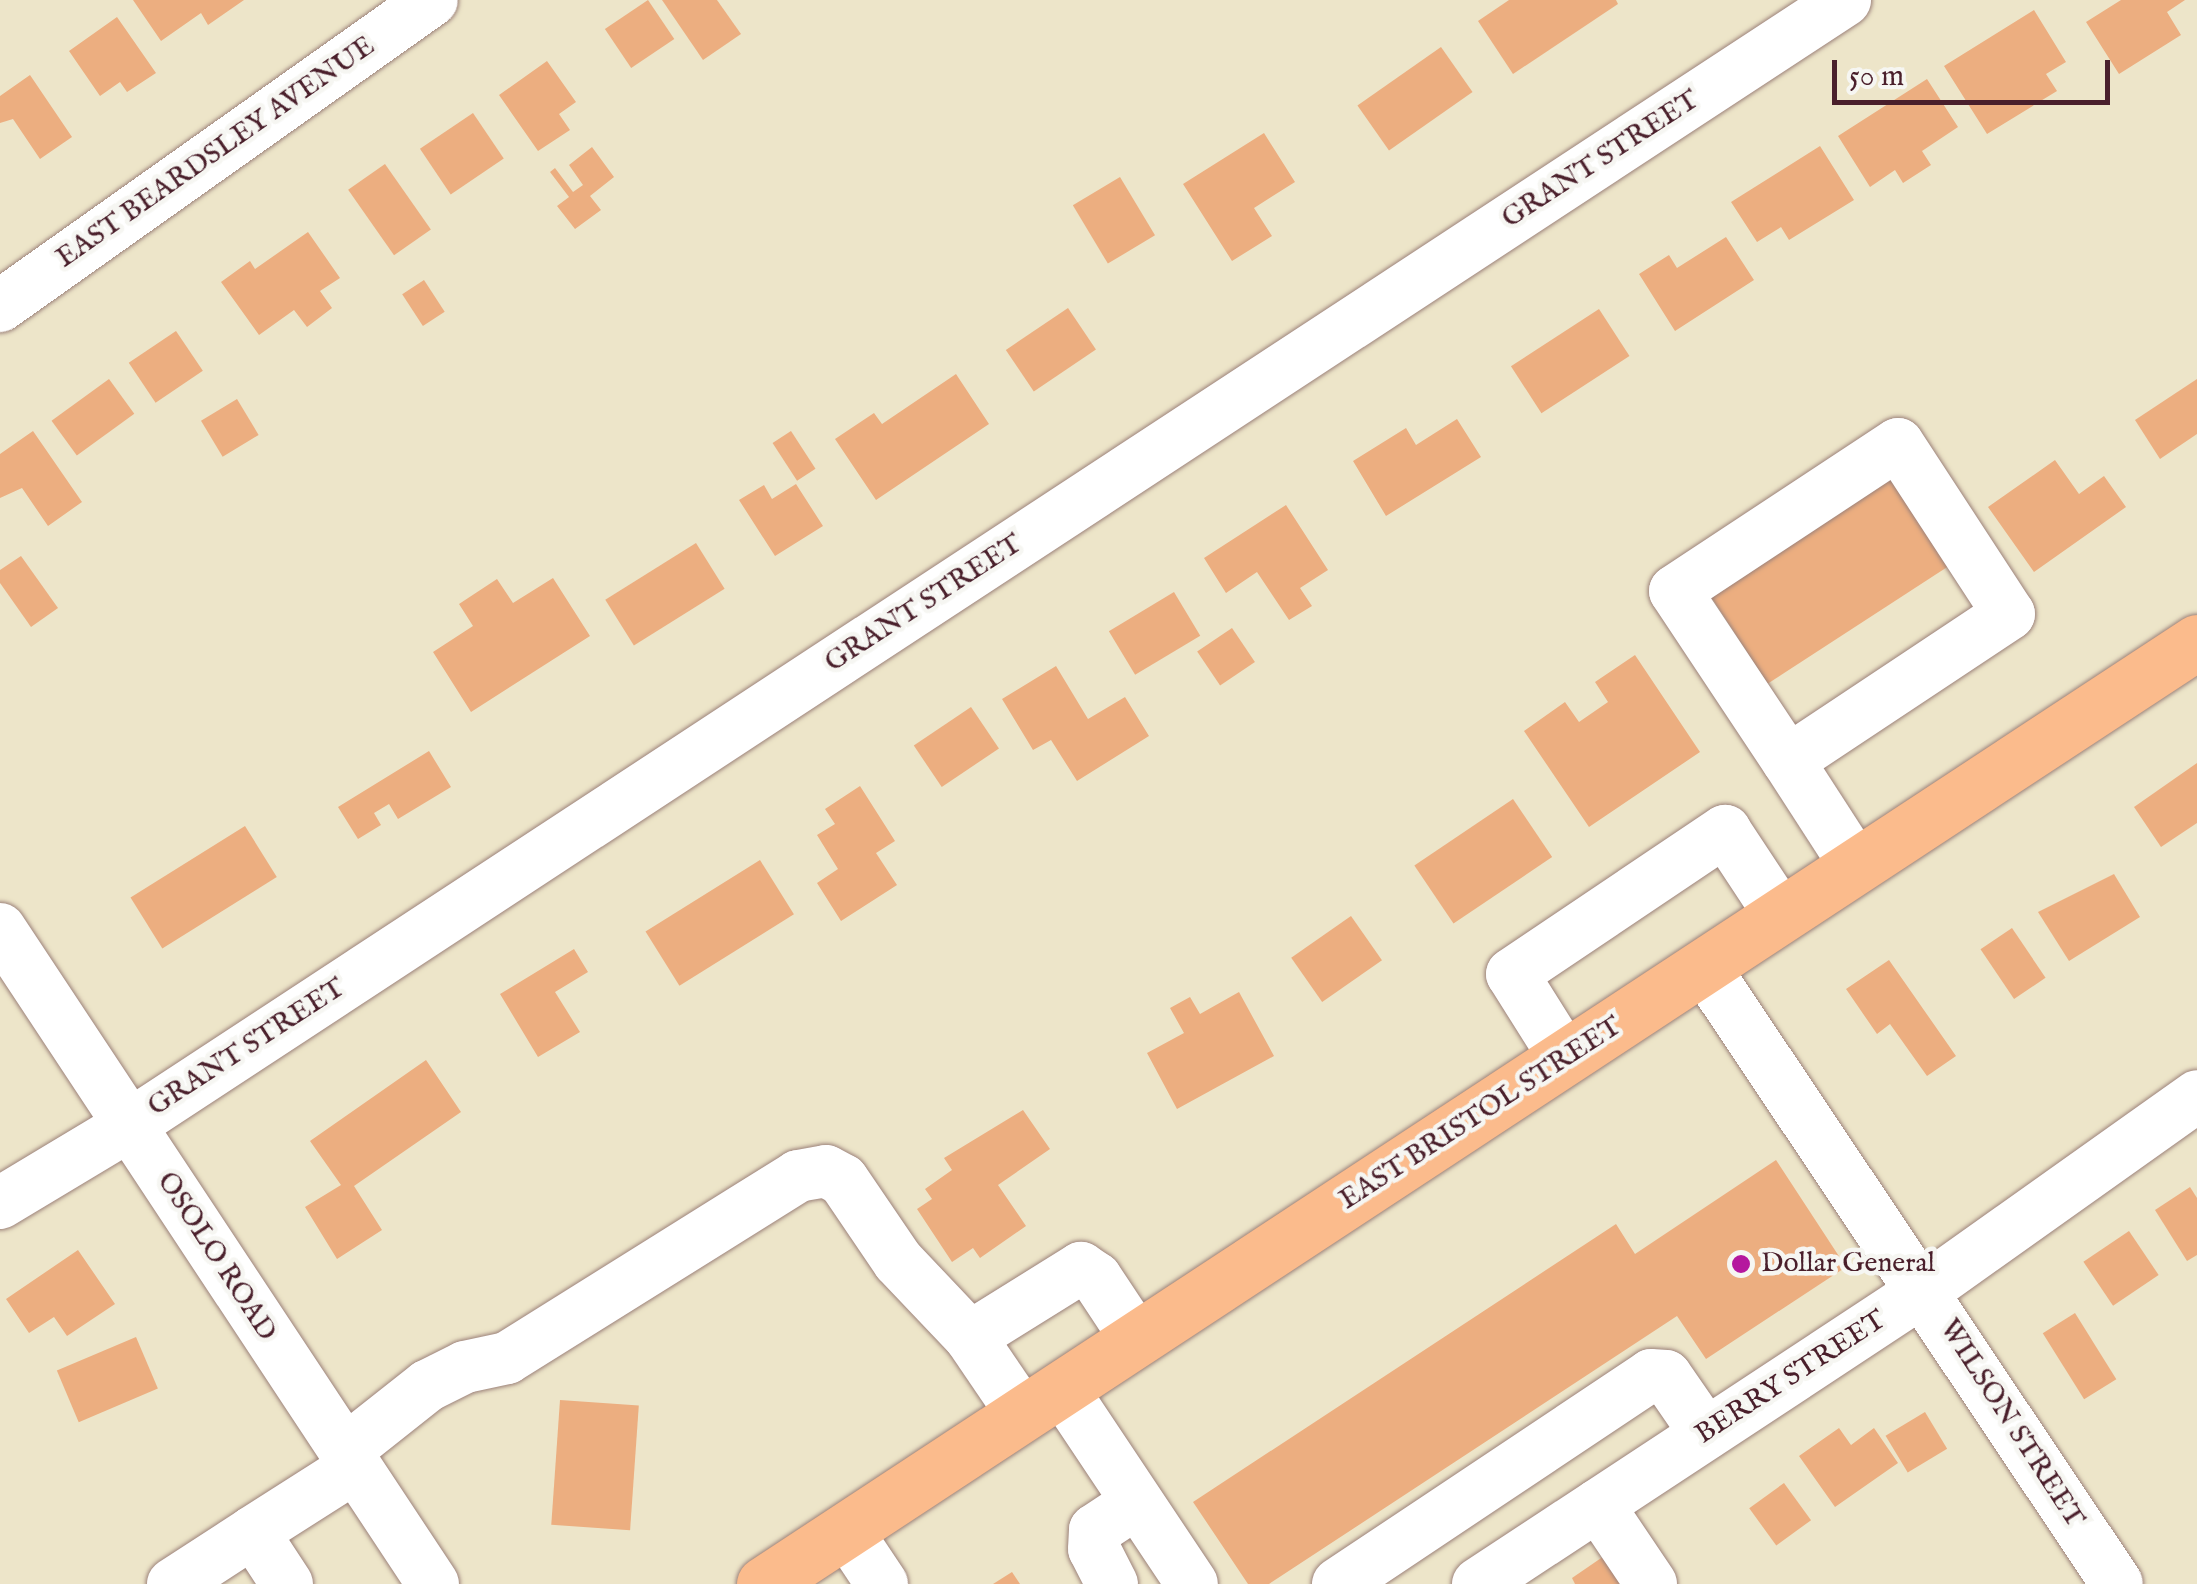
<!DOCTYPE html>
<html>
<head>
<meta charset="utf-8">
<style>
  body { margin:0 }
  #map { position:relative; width:2197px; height:1584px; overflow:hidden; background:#ede5c9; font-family:"IM FELL English",serif }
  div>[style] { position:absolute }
  .building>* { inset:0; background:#ecae80; transform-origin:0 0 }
  .roads { filter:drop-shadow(0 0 2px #9c827a) drop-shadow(0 0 2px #9c827a) }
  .minor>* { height:52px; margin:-26px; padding:0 26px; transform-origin:26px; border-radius:26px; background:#fff }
  .major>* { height:55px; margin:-27.5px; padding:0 27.5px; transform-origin:27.5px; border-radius:27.5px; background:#fbbb8c }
  .dots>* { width:28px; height:28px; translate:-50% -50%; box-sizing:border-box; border:5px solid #f6f6f2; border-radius:50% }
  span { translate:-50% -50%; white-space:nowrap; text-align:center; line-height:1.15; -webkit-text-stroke:9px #f6f6f2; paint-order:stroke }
  .street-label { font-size:28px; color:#4a1f2b }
  .poi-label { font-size:28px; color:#4a1f2b }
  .left { translate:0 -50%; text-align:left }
  .scale { position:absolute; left:1832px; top:60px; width:278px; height:45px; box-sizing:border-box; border:5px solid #4a1f2b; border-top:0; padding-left:12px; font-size:30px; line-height:35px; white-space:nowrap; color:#4a1f2b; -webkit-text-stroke:8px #f6f6f2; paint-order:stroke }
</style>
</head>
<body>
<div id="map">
  <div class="building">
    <div style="clip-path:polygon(133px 0,244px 0,208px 25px,201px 13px,161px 41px)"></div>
    <div style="left:648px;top:0;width:47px;height:52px;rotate:56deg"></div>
    <div style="clip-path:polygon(662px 0,717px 0,741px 34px,703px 60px)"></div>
    <div style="clip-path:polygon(1509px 0,1616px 0,1618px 4px,1513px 74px,1478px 21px)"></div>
    <div style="clip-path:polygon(2121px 0,2185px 0,2167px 12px,2181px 35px,2119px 74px,2086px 22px)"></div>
    <div style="clip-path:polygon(2034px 10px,2066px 62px,2046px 74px,2057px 91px,1987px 134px,1944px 66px)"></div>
    <div style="clip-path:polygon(117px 17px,156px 73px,127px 92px,120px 82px,100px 96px,69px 51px)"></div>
    <div style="left:1441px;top:47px;width:55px;height:102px;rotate:55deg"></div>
    <div style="clip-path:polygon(547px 61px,576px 102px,559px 114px,570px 130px,538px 151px,499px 95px)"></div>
    <div style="clip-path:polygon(30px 75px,72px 137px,40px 159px,13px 119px,0 123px,0 96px)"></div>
    <div style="clip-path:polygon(1927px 79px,1958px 127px,1922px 151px,1931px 165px,1903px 183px,1895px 170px,1870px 187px,1838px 136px)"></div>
    <div style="left:473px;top:113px;width:55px;height:64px;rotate:56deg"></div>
    <div style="clip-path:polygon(1264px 133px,1295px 182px,1254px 208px,1272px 236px,1232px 261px,1183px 184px)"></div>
    <div style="clip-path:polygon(1820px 146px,1854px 200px,1789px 240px,1781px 227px,1757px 242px,1731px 202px)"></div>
    <div style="clip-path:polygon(592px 147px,614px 177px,590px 196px,601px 210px,575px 229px,557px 206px,569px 197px,550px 172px,555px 168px,573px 192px,583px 185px,569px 165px)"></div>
    <div style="left:385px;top:164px;width:80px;height:45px;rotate:55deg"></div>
    <div style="left:1120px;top:177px;width:68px;height:55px;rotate:59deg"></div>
    <div style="clip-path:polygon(308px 232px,340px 278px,320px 291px,332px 308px,307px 327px,294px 310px,259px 335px,221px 282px,250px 261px,255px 269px)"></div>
    <div style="clip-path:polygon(1726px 237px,1754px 280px,1675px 331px,1639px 274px,1669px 255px,1677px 268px)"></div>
    <div style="left:424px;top:280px;width:38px;height:26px;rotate:57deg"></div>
    <div style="left:1068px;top:308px;width:50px;height:75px;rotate:56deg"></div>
    <div style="left:1599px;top:309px;width:56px;height:105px;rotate:57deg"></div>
    <div style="left:176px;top:331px;width:48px;height:57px;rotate:56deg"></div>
    <div style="clip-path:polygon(956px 374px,989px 424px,876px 500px,835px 439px,874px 413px,882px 424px)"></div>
    <div style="left:109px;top:379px;width:43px;height:71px;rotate:54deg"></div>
    <div style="clip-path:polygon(2197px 379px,2197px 434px,2160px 459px,2135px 420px)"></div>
    <div style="left:237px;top:399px;width:42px;height:42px;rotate:59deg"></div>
    <div style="clip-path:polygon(1457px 419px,1481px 457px,1386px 516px,1353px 461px,1406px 428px,1416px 445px)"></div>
    <div style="clip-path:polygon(33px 431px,82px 502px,48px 526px,22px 488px,0 498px,0 454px)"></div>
    <div style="left:791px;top:431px;width:45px;height:22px;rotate:57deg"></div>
    <div style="clip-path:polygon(2055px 460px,2079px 494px,2104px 476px,2126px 507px,2034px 572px,1988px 507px)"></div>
    <div style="left:1900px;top:469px;width:108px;height:228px;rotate:57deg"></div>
    <div style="clip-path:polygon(796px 484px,823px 526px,775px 556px,739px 500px,764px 485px,772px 499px)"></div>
    <div style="clip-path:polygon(1286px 505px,1328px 570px,1300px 588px,1312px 606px,1289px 620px,1257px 572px,1226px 593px,1204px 558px)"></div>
    <div style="left:696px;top:543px;width:54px;height:107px;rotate:58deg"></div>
    <div style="clip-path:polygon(21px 556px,58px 608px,31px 627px,0 583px,0 570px)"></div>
    <div style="clip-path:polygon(553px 578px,590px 636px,471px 712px,433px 652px,473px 626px,459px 604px,497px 579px,513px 603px)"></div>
    <div style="left:1174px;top:592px;width:51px;height:76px;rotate:59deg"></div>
    <div style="left:1232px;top:628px;width:41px;height:42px;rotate:56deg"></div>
    <div style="clip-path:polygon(1635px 655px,1700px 752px,1589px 827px,1524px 731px,1565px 702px,1579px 722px,1608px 702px,1595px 682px)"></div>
    <div style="clip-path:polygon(1056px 666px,1088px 719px,1125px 697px,1149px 736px,1077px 781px,1051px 740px,1033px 750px,1002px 699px)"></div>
    <div style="left:971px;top:707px;width:50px;height:69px;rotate:56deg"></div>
    <div style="clip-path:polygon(429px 751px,451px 787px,398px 819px,389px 804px,374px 813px,381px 825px,358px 839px,338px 807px)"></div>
    <div style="clip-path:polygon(2197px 763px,2197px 823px,2161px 847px,2134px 807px)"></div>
    <div style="clip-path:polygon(860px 786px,895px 841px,876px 853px,897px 885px,841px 921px,817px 883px,838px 869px,817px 835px,835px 824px,825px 809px)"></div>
    <div style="left:1513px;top:799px;width:70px;height:119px;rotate:56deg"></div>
    <div style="left:245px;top:826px;width:60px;height:135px;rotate:58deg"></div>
    <div style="left:760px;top:860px;width:64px;height:135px;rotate:58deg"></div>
    <div style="clip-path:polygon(2114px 874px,2140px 917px,2069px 961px,2038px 912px)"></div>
    <div style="left:1351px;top:916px;width:54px;height:73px;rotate:55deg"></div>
    <div style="left:2012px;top:928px;width:60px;height:38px;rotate:56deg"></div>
    <div style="clip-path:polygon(574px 949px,588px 972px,555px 992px,580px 1032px,538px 1057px,500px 994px)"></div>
    <div style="clip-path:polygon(1889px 960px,1956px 1056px,1927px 1076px,1890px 1024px,1877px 1034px,1846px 989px)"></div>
    <div style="clip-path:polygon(1239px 992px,1274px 1056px,1177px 1109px,1147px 1053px,1184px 1033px,1170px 1008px,1190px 997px,1200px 1014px)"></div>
    <div style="clip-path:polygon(426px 1060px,461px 1112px,354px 1186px,382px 1230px,337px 1259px,305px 1207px,341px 1185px,310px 1141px)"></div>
    <div style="clip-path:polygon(1023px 1110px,1050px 1149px,998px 1185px,1026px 1226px,980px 1258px,973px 1248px,952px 1262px,917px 1209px,932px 1199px,925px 1189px,952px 1170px,944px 1158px)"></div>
    <div style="clip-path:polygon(1776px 1160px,1846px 1267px,1706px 1359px,1677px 1316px,1269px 1584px,1248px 1584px,1193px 1502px,1616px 1224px,1635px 1254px)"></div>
    <div style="clip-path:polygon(2190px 1187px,2197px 1198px,2197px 1255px,2187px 1261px,2155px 1210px)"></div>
    <div style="left:2129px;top:1231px;width:53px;height:55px;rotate:56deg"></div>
    <div style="clip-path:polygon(78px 1250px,115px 1304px,67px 1336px,54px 1317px,29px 1333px,6px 1299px)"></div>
    <div style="left:2075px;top:1313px;width:78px;height:38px;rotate:58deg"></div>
    <div style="left:136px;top:1337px;width:56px;height:86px;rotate:67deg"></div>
    <div style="left:560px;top:1400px;width:79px;height:125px;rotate:4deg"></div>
    <div style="left:1925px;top:1412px;width:43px;height:46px;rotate:59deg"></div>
    <div style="clip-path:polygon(1839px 1428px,1851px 1445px,1874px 1428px,1898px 1463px,1835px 1507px,1799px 1456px)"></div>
    <div style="left:1784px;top:1483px;width:46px;height:43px;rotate:54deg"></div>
    <div style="clip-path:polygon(1607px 1554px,1628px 1584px,1575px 1584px,1572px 1578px)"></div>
    <div style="clip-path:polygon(1012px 1572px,1020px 1584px,993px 1584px)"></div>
  </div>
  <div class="roads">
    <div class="minor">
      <div style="left:0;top:306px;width:529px;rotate:-35.31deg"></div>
      <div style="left:1788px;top:761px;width:204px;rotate:-123.6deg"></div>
      <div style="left:1675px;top:591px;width:267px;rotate:-33.4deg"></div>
      <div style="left:1898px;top:444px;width:203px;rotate:56.9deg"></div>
      <div style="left:2009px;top:614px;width:265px;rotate:146.4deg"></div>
      <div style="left:1788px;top:761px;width:125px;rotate:57.1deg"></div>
      <div style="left:0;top:929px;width:785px;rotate:56.53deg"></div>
      <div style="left:1704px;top:967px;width:742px;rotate:56.2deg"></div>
      <div style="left:1565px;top:1058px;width:99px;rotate:-122.2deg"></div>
      <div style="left:1512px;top:974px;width:257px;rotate:-33.9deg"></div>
      <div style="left:1725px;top:831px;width:102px;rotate:56.6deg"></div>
      <div style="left:0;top:1203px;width:152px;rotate:-31deg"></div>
      <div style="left:130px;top:1125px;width:2051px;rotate:-33.26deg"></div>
      <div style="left:970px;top:1337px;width:131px;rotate:-31.9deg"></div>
      <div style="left:1081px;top:1268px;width:18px;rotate:34deg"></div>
      <div style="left:1096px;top:1278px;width:74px;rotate:56.5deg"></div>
      <div style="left:1062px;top:1389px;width:234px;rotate:56.3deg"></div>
      <div style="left:345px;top:1451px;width:105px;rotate:-38.4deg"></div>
      <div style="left:427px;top:1386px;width:42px;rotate:-26.6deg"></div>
      <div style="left:465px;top:1367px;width:43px;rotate:-12.1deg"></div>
      <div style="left:507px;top:1358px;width:343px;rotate:-32deg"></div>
      <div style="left:798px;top:1176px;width:28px;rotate:-10deg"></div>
      <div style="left:826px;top:1171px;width:19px;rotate:28deg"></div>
      <div style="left:843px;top:1180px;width:98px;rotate:55.8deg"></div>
      <div style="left:898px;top:1261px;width:105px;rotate:46.5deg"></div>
      <div style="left:970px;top:1337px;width:94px;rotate:55.8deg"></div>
      <div style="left:1598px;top:1505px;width:95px;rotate:56.1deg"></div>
      <div style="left:846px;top:1530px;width:65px;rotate:56.3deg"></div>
      <div style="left:173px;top:1584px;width:95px;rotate:-33deg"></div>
      <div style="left:287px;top:1584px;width:62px;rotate:-123.2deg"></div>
      <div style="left:253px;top:1532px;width:121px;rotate:-32.5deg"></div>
      <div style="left:1112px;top:1584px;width:39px;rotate:-117deg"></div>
      <div style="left:1094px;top:1549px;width:19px;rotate:-87deg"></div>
      <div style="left:1095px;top:1530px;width:49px;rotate:-33.4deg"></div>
      <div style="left:1338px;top:1584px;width:376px;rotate:-33.7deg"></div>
      <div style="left:1651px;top:1375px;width:15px;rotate:4deg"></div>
      <div style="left:1666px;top:1376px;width:70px;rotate:55.4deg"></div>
      <div style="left:1478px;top:1584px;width:533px;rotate:-33.36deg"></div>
      <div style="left:1923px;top:1291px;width:336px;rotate:-35.4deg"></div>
    </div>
    <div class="major">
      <div style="left:764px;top:1584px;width:1715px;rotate:-33.32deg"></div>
    </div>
  </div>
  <div class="dots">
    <div style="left:1741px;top:1264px;background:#b5179e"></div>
  </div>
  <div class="street-label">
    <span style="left:216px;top:153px;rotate:-35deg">EAST BEARDSLEY AVENUE</span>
    <span style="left:1601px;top:160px;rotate:-33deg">GRANT STREET</span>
    <span style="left:924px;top:604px;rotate:-33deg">GRANT STREET</span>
    <span style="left:247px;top:1048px;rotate:-33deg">GRANT STREET</span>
    <span style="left:1481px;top:1114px;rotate:-33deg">EAST BRISTOL STREET</span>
    <span style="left:216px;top:1257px;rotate:57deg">OSOLO ROAD</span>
    <span style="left:1791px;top:1378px;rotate:-33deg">BERRY STREET</span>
    <span style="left:2011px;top:1424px;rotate:57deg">WILSON STREET</span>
  </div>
  <div class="poi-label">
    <span class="left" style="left:1761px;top:1264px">Dollar General</span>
  </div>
  <div class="scale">50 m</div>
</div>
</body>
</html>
